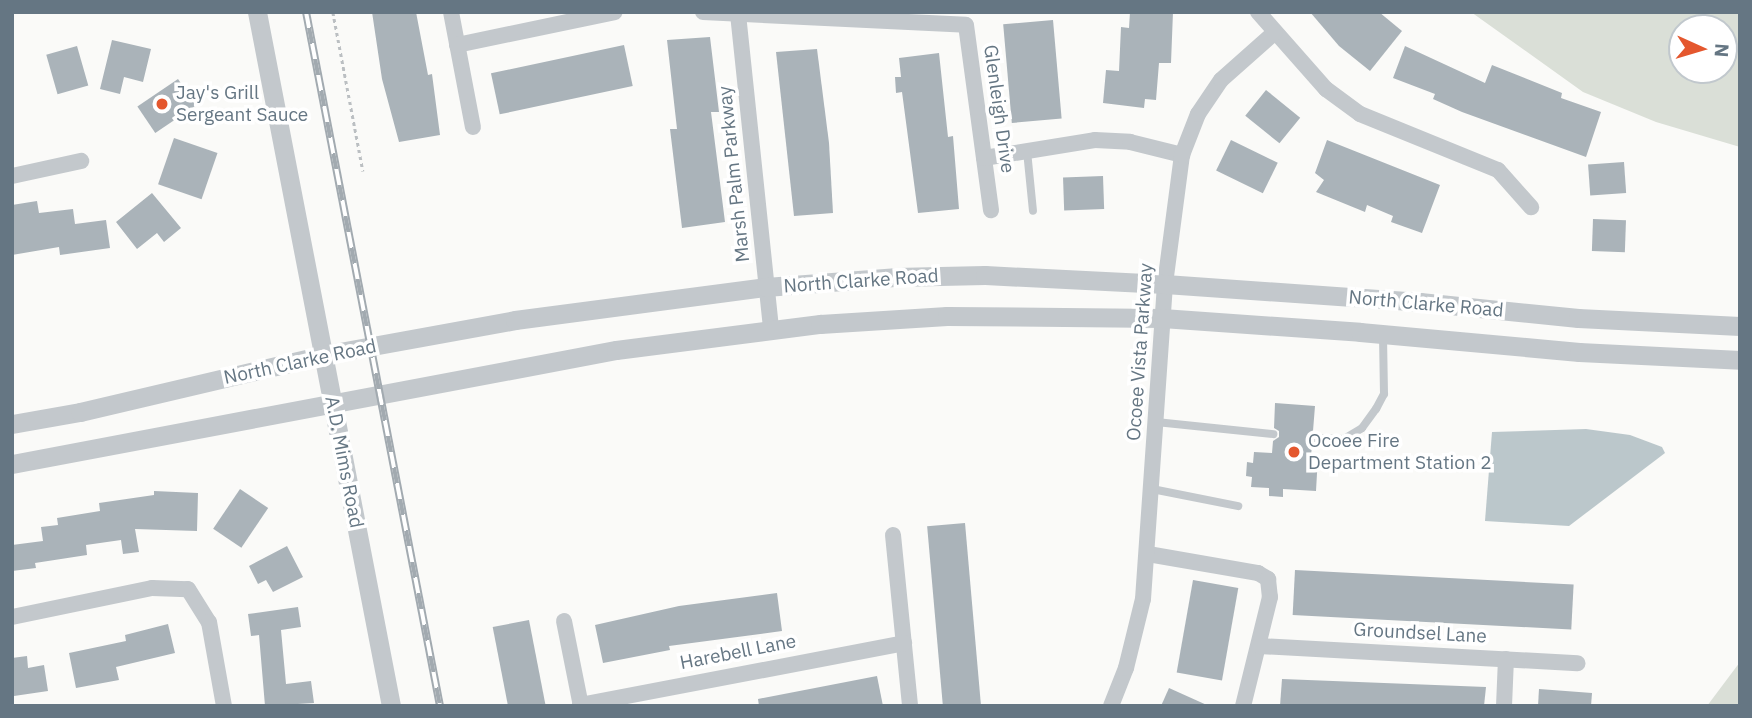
<!DOCTYPE html>
<html>
<head>
<meta charset="utf-8">
<style>
  body { margin:0 }
  #map { position:relative; width:1752px; height:718px; overflow:hidden; background:#fafaf8; font-family:"IBM Plex Sans",sans-serif }
  div>[style] { position:absolute }
  .green>* { inset:0; background:#dadfd7 }
  .water>* { inset:0; background:#bbc7cb }
  .building>* { inset:0; background:#aab3b9; transform-origin:0 0 }
  .path>* { height:2.5px; margin-top:-1.25px; transform-origin:0; background:repeating-linear-gradient(90deg,#bbbfc2 0 3.5px,transparent 0 7px) }
  .service>* { height:8px; margin:-4px; padding:0 4px; transform-origin:4px; border-radius:4px; background:#c3c8cc }
  .minor>* { height:16px; margin:-8px; padding:0 8px; transform-origin:8px; border-radius:8px; background:#c3c8cc }
  .tertiary>* { height:19px; margin:-9.5px; padding:0 9.5px; transform-origin:9.5px; border-radius:9.5px; background:#c3c8cc }
  .rail>* { height:8px; margin-top:-4px; transform-origin:0; background:repeating-linear-gradient(90deg,#fff 0 16px,#a2aab0 0 32px); box-sizing:border-box; border-block:2px solid #a2aab0 }
  .dots>* { width:19px; height:19px; translate:-50% -50%; box-sizing:border-box; border:4px solid #fff; border-radius:50% }
  span { translate:-50% -50%; white-space:nowrap; text-align:center; line-height:1.15; -webkit-text-stroke:7px #fff; paint-order:stroke }
  .poi-label { font-size:19px; color:#657683 }
  .left { translate:0 -50%; text-align:left }
  .street-label { font-size:19px; color:#657683 }
  .frame { position:absolute; inset:0; border:14px solid #657683; pointer-events:none }
  .north { position:absolute; left:1668px; top:14px; width:70px; height:70px; box-sizing:border-box; background:#fff; border:2px solid #c1c8cd; border-radius:50%; rotate:94deg; font-size:19px; font-weight:700; line-height:28px; text-align:center; color:#657683 }
  .north::after { content:''; display:block; margin:auto; width:24px; height:32px; background:#e4572e; clip-path:polygon(50% 0,100% 100%,50% 72%,0 100%) }
</style>
</head>
<body>
<div id="map">
  <div class="green">
    <div style="clip-path:polygon(evenodd,1471px 12px,1740px 12px,1740px 147px,1656px 122px,1583px 92px,1471px 12px,1682px 28px,1724px 28px,1724px 70px,1682px 70px,1682px 28px)"></div>
    <div style="clip-path:polygon(1740px 662px,1740px 706px,1707px 706px)"></div>
  </div>
  <div class="water">
    <div style="clip-path:polygon(1586px 429px,1630px 435px,1662px 447px,1665px 453px,1569px 526px,1485px 521px,1492px 432px)"></div>
  </div>
  <div class="building">
    <div style="clip-path:polygon(372px 12px,416px 12px,428px 75px,432px 74px,440px 135px,399px 142px,382px 79px)"></div>
    <div style="clip-path:polygon(1130px 12px,1173px 12px,1171px 63px,1159px 63px,1156px 100px,1145px 99px,1144px 108px,1103px 103px,1106px 70px,1119px 71px,1121px 27px,1129px 28px)"></div>
    <div style="clip-path:polygon(1310px 12px,1379px 12px,1402px 31px,1370px 71px,1339px 46px)"></div>
    <div style="left:1053px;top:20px;width:99px;height:50px;rotate:85deg"></div>
    <div style="clip-path:polygon(710px 37px,719px 112px,711px 112px,725px 222px,682px 228px,670px 129px,677px 129px,667px 40px)"></div>
    <div style="clip-path:polygon(112px 40px,151px 49px,143px 82px,124px 77px,120px 94px,100px 89px)"></div>
    <div style="left:624px;top:45px;width:42px;height:136px;rotate:78deg"></div>
    <div style="left:77px;top:46px;width:41px;height:32px;rotate:74deg"></div>
    <div style="clip-path:polygon(1405px 46px,1485px 83px,1492px 65px,1562px 93px,1561px 98px,1601px 112px,1586px 157px,1462px 112px,1433px 99px,1435px 94px,1393px 78px)"></div>
    <div style="clip-path:polygon(817px 49px,829px 143px,833px 213px,794px 216px,776px 52px)"></div>
    <div style="clip-path:polygon(939px 53px,948px 137px,953px 136px,959px 209px,918px 213px,902px 92px,896px 93px,895px 77px,901px 77px,899px 58px)"></div>
    <div style="left:178px;top:79px;width:32px;height:49px;rotate:56deg"></div>
    <div style="left:1266px;top:90px;width:44px;height:33px;rotate:39deg"></div>
    <div style="left:174px;top:138px;width:46px;height:49px;rotate:19deg"></div>
    <div style="left:1231px;top:140px;width:52px;height:34px;rotate:26deg"></div>
    <div style="clip-path:polygon(1327px 140px,1440px 185px,1422px 233px,1391px 222px,1393px 216px,1367px 205px,1365px 212px,1316px 192px,1324px 180px,1315px 173px)"></div>
    <div style="left:1624px;top:162px;width:31px;height:36px;rotate:86deg"></div>
    <div style="left:1103px;top:176px;width:33px;height:40px;rotate:88deg"></div>
    <div style="clip-path:polygon(152px 193px,181px 228px,164px 242px,157px 233px,137px 249px,116px 222px)"></div>
    <div style="clip-path:polygon(37px 201px,39px 213px,73px 209px,75px 224px,106px 220px,110px 248px,60px 255px,59px 247px,12px 255px,12px 205px)"></div>
    <div style="left:1593px;top:219px;width:33px;height:32px;rotate:2deg"></div>
    <div style="clip-path:polygon(1275px 403px,1315px 406px,1313px 431px,1306px 438px,1312px 445px,1311px 456px,1318px 456px,1316px 491px,1283px 489px,1283px 497px,1269px 496px,1269px 488px,1251px 487px,1252px 477px,1246px 476px,1247px 462px,1253px 463px,1254px 452px,1272px 453px,1273px 441px,1279px 437px,1279px 431px,1274px 428px)"></div>
    <div style="left:240px;top:489px;width:34px;height:48px;rotate:34deg"></div>
    <div style="clip-path:polygon(154px 491px,198px 493px,197px 531px,135px 529px,139px 552px,123px 554px,121px 540px,86px 545px,87px 555px,35px 563px,36px 568px,12px 571px,12px 545px,43px 541px,41px 527px,58px 525px,57px 518px,100px 511px,99px 503px,154px 495px)"></div>
    <div style="left:965px;top:523px;width:184px;height:38px;rotate:85deg"></div>
    <div style="clip-path:polygon(287px 546px,303px 577px,273px 592px,266px 580px,258px 584px,249px 566px)"></div>
    <div style="left:1295px;top:570px;width:279px;height:45px;rotate:3deg"></div>
    <div style="left:1193px;top:580px;width:46px;height:94px;rotate:10deg"></div>
    <div style="clip-path:polygon(777px 593px,782px 631px,669px 646px,670px 650px,603px 663px,595px 625px,679px 606px)"></div>
    <div style="clip-path:polygon(298px 607px,301px 627px,281px 630px,286px 684px,311px 681px,314px 703px,265px 706px,259px 635px,251px 636px,248px 614px)"></div>
    <div style="left:529px;top:620px;width:88px;height:37px;rotate:79deg"></div>
    <div style="clip-path:polygon(168px 624px,175px 653px,116px 667px,119px 680px,76px 688px,69px 653px,126px 641px,125px 635px)"></div>
    <div style="clip-path:polygon(27px 656px,28px 668px,44px 665px,48px 691px,14px 696px,12px 658px)"></div>
    <div style="clip-path:polygon(877px 676px,883px 706px,759px 706px,758px 699px)"></div>
    <div style="clip-path:polygon(1282px 679px,1486px 687px,1484px 706px,1280px 706px)"></div>
    <div style="clip-path:polygon(1169px 688px,1209px 706px,1161px 706px)"></div>
    <div style="clip-path:polygon(1539px 689px,1592px 693px,1591px 706px,1538px 706px)"></div>
  </div>
  <div class="path">
    <div style="left:333px;top:12px;width:162px;rotate:79.3deg"></div>
  </div>
  <div class="service">
    <div style="left:1027px;top:151px;width:60px;rotate:84.3deg"></div>
    <div style="left:1156px;top:422px;width:118px;rotate:5.9deg"></div>
    <div style="left:1312px;top:438px;width:32px;rotate:2deg"></div>
    <div style="left:1344px;top:439px;width:21px;rotate:-31deg"></div>
    <div style="left:1362px;top:428px;width:24px;rotate:-54deg"></div>
    <div style="left:1376px;top:409px;width:17px;rotate:-62deg"></div>
    <div style="left:1384px;top:394px;width:60px;rotate:-91deg"></div>
    <div style="left:1152px;top:489px;width:88px;rotate:11.2deg"></div>
  </div>
  <div class="minor">
    <div style="left:451px;top:12px;width:117px;rotate:79.2deg"></div>
    <div style="left:703px;top:12px;width:263px;rotate:2.8deg"></div>
    <div style="left:966px;top:25px;width:187px;rotate:82.3deg"></div>
    <div style="left:1258px;top:12px;width:103px;rotate:48.6deg"></div>
    <div style="left:1326px;top:89px;width:42px;rotate:36.3deg"></div>
    <div style="left:1360px;top:114px;width:149px;rotate:22.1deg"></div>
    <div style="left:1498px;top:170px;width:50px;rotate:48.3deg"></div>
    <div style="left:738px;top:14px;width:317px;rotate:84deg"></div>
    <div style="left:457px;top:45px;width:161px;rotate:-11.8deg"></div>
    <div style="left:984px;top:158px;width:112px;rotate:-9.2deg"></div>
    <div style="left:1095px;top:140px;width:35px;rotate:3deg"></div>
    <div style="left:1130px;top:142px;width:54px;rotate:14deg"></div>
    <div style="left:12px;top:176px;width:71px;rotate:-12.3deg"></div>
    <div style="left:893px;top:535px;width:172px;rotate:84.3deg"></div>
    <div style="left:1148px;top:554px;width:112px;rotate:9.8deg"></div>
    <div style="left:1258px;top:573px;width:12px;rotate:31deg"></div>
    <div style="left:1268px;top:579px;width:18px;rotate:84deg"></div>
    <div style="left:1270px;top:597px;width:112px;rotate:103.9deg"></div>
    <div style="left:12px;top:617px;width:143px;rotate:-11.7deg"></div>
    <div style="left:152px;top:588px;width:36px;rotate:2deg"></div>
    <div style="left:188px;top:589px;width:39px;rotate:58deg"></div>
    <div style="left:209px;top:622px;width:85px;rotate:79.9deg"></div>
    <div style="left:564px;top:621px;width:87px;rotate:78.7deg"></div>
    <div style="left:1259px;top:646px;width:319px;rotate:3.1deg"></div>
    <div style="left:580px;top:705px;width:330px;rotate:-10.8deg"></div>
    <div style="left:1111px;top:706px;width:41px;rotate:-68.5deg"></div>
    <div style="left:1126px;top:668px;width:71px;rotate:-76.2deg"></div>
    <div style="left:1143px;top:599px;width:316px;rotate:-86deg"></div>
    <div style="left:1165px;top:284px;width:130px;rotate:-82.5deg"></div>
    <div style="left:1182px;top:155px;width:44px;rotate:-68.7deg"></div>
    <div style="left:1198px;top:114px;width:41px;rotate:-55.9deg"></div>
    <div style="left:1221px;top:80px;width:72px;rotate:-41.6deg"></div>
    <div style="left:1504px;top:706px;width:47px;rotate:-87.6deg"></div>
  </div>
  <div class="tertiary">
    <div style="left:257px;top:12px;width:707px;rotate:79.07deg"></div>
    <div style="left:12px;top:424px;width:69px;rotate:-10deg"></div>
    <div style="left:80px;top:412px;width:250px;rotate:-13.2deg"></div>
    <div style="left:323px;top:355px;width:195px;rotate:-10.3deg"></div>
    <div style="left:515px;top:320px;width:253px;rotate:-7.5deg"></div>
    <div style="left:766px;top:287px;width:129px;rotate:-4.4deg"></div>
    <div style="left:895px;top:277px;width:90px;rotate:-1.3deg"></div>
    <div style="left:985px;top:275px;width:180px;rotate:2.9deg"></div>
    <div style="left:1165px;top:284px;width:256px;rotate:4deg"></div>
    <div style="left:1420px;top:302px;width:159px;rotate:5.8deg"></div>
    <div style="left:1578px;top:318px;width:162px;rotate:2.8deg"></div>
    <div style="left:12px;top:464px;width:615px;rotate:-10.69deg"></div>
    <div style="left:616px;top:350px;width:206px;rotate:-7.3deg"></div>
    <div style="left:820px;top:324px;width:127px;rotate:-3.6deg"></div>
    <div style="left:947px;top:316px;width:215px;rotate:0.5deg"></div>
    <div style="left:1162px;top:318px;width:198px;rotate:4deg"></div>
    <div style="left:1360px;top:332px;width:220px;rotate:5.2deg"></div>
    <div style="left:1579px;top:352px;width:161px;rotate:2.8deg"></div>
  </div>
  <div class="rail">
    <div style="left:306px;top:12px;width:707px;rotate:79.07deg"></div>
  </div>
  <div class="dots">
    <div style="left:162px;top:104px;background:#e4572e"></div>
    <div style="left:1294px;top:452px;background:#e4572e"></div>
  </div>
  <div class="poi-label">
    <span class="left" style="left:176px;top:104px">Jay's Grill<br>Sergeant Sauce</span>
    <span class="left" style="left:1308px;top:452px">Ocoee Fire<br>Department Station 2</span>
  </div>
  <div class="street-label">
    <span style="left:999px;top:109px;rotate:82deg">Glenleigh Drive</span>
    <span style="left:734px;top:174px;rotate:-96deg">Marsh Palm Parkway</span>
    <span style="left:861px;top:281px;rotate:-4deg">North Clarke Road</span>
    <span style="left:1426px;top:304px;rotate:5deg">North Clarke Road</span>
    <span style="left:1140px;top:352px;rotate:-86deg">Ocoee Vista Parkway</span>
    <span style="left:300px;top:362px;rotate:-12deg">North Clarke Road</span>
    <span style="left:344px;top:462px;rotate:79deg">A.D. Mims Road</span>
    <span style="left:1420px;top:633px;rotate:3deg">Groundsel Lane</span>
    <span style="left:738px;top:652px;rotate:-11deg">Harebell Lane</span>
  </div>
  <div class="frame"></div>
  <div class="north">N</div>
</div>
</body>
</html>
